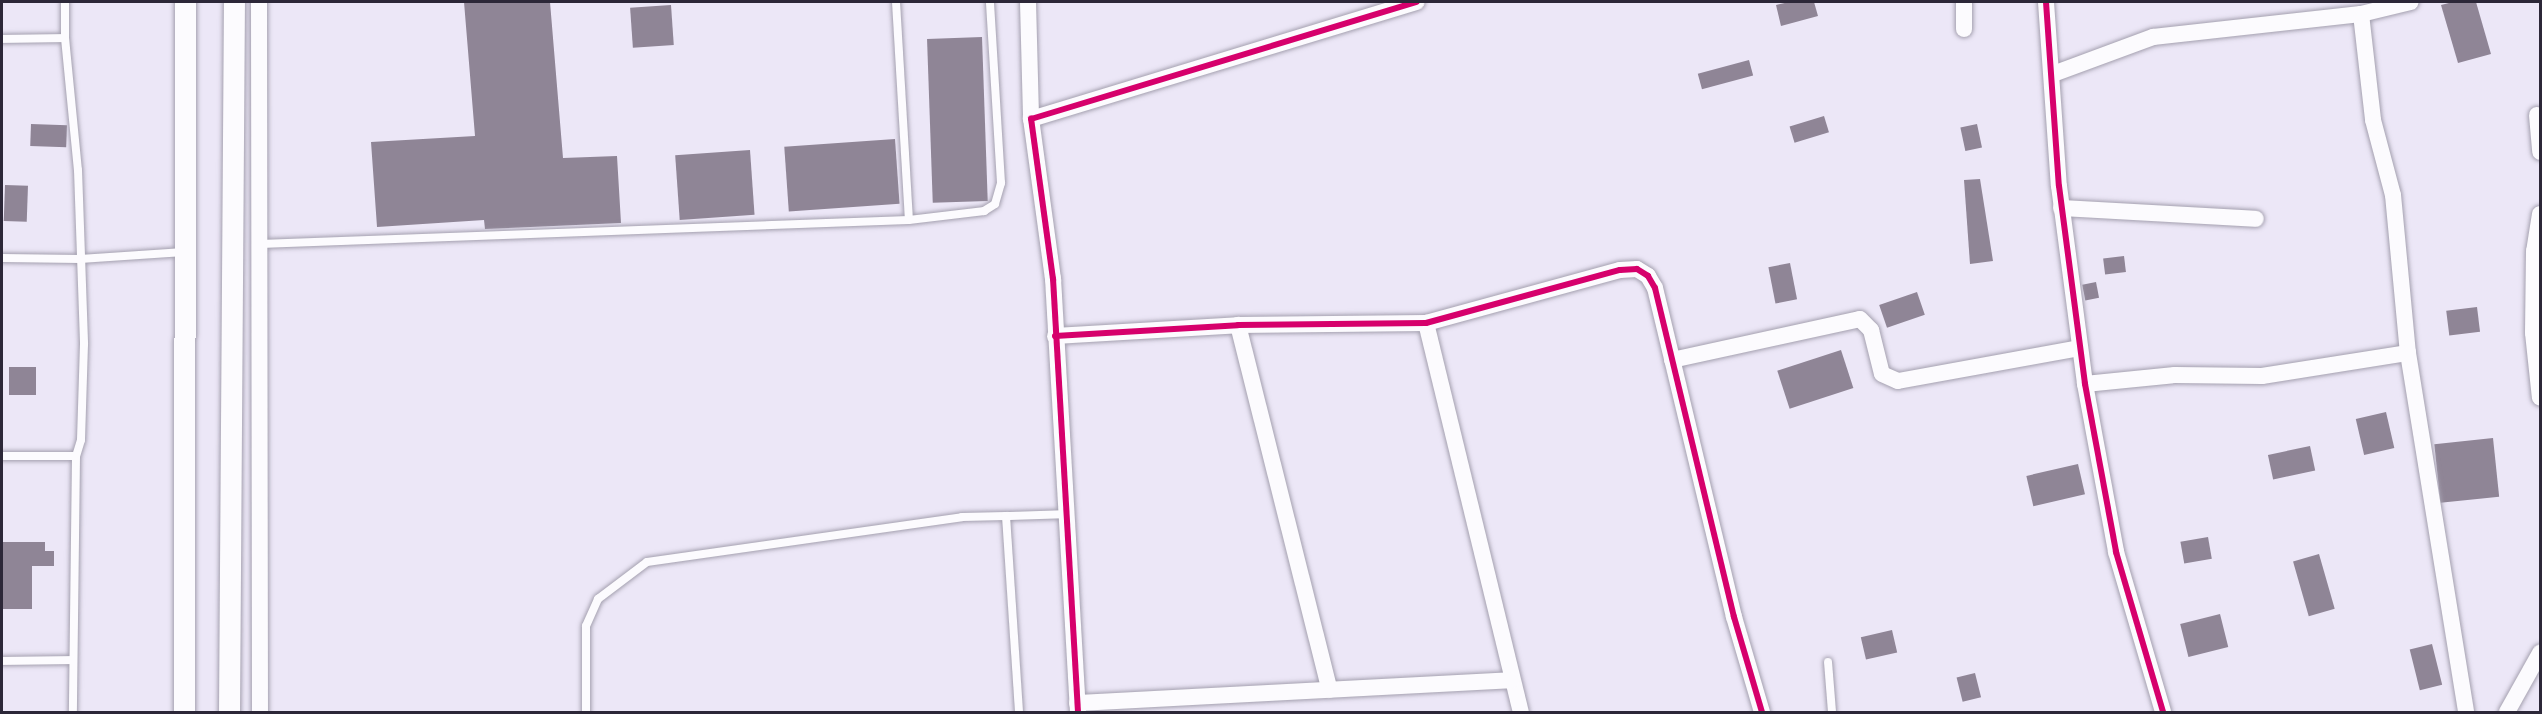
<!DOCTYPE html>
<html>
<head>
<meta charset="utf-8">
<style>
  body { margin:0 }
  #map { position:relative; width:2542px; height:714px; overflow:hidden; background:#ece7f7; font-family:"Nunito Sans",sans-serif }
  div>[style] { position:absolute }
  .building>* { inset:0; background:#8f8596; transform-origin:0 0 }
  .roads { filter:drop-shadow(0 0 2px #a4a0af) drop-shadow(0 0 2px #a4a0af) }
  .service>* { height:8px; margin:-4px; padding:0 4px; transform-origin:4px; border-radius:4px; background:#fcfbfe }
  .minor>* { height:16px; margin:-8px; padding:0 8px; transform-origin:8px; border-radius:8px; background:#fcfbfe }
  .tertiary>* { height:21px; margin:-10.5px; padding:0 10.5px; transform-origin:10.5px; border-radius:10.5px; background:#fcfbfe }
  .cycleway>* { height:6px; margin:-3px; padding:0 3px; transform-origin:3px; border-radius:3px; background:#d6006c }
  span { translate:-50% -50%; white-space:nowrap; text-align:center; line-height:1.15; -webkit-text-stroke:6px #e8e1fd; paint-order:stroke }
  .frame { position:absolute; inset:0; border:3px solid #2c2738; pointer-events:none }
</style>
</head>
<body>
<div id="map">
  <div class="building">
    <div style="clip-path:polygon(464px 2px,550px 2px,563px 158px,617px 156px,621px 223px,485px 229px,484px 220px,377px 227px,371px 142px,475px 136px)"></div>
    <div style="clip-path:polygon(1789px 2px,1814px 2px,1818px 16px,1781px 26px,1776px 5px)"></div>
    <div style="clip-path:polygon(2453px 2px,2476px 2px,2491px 54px,2458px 63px,2441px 5px)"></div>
    <div style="left:671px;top:5px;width:40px;height:41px;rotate:86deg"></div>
    <div style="left:982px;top:37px;width:164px;height:55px;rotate:88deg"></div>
    <div style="left:1749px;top:60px;width:16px;height:53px;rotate:75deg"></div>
    <div style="left:1824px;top:116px;width:17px;height:36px;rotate:73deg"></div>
    <div style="left:31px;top:124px;width:36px;height:22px;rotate:2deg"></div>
    <div style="left:1977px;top:124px;width:24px;height:17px;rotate:78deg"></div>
    <div style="left:895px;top:139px;width:65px;height:111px;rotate:86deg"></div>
    <div style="left:750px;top:150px;width:65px;height:75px;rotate:86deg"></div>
    <div style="clip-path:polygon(1980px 179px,1993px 261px,1970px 264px,1964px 180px)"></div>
    <div style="left:5px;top:185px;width:23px;height:36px;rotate:2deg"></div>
    <div style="left:2124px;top:256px;width:16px;height:21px;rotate:83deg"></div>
    <div style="left:1790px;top:263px;width:37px;height:22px;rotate:79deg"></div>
    <div style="left:2096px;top:282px;width:16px;height:14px;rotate:79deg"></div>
    <div style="left:1917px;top:292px;width:24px;height:40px;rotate:71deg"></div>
    <div style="left:2477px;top:307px;width:25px;height:31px;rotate:83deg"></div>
    <div style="left:1841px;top:350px;width:40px;height:67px;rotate:72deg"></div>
    <div style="left:9px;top:367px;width:27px;height:28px"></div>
    <div style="left:2386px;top:412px;width:37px;height:31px;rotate:77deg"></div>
    <div style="left:2493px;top:438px;width:59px;height:59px;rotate:84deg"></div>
    <div style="left:2310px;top:446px;width:25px;height:43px;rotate:78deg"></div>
    <div style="left:2078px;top:464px;width:31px;height:53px;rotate:77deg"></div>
    <div style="left:2208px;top:537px;width:22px;height:28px;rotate:80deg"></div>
    <div style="clip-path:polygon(2px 542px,45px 542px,45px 551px,54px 551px,54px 566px,32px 566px,32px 609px,2px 609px)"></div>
    <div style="left:2319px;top:554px;width:57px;height:27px;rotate:74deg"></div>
    <div style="left:2220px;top:614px;width:34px;height:41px;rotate:76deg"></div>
    <div style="left:1892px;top:630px;width:23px;height:32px;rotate:77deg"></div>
    <div style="left:2432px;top:644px;width:42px;height:23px;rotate:76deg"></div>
    <div style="left:1975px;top:673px;width:25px;height:19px;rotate:76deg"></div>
  </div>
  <div class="roads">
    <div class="service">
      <div style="left:65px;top:2px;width:36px;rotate:90deg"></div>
      <div style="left:65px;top:38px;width:133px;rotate:84.4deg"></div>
      <div style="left:78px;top:170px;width:174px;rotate:88deg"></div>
      <div style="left:84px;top:344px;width:96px;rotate:91.8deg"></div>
      <div style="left:81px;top:440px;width:17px;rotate:107deg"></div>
      <div style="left:76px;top:456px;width:256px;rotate:90.7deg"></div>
      <div style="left:896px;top:2px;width:218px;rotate:86.6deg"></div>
      <div style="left:2px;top:39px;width:63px;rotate:-0.9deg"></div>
      <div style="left:260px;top:244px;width:649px;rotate:-2.12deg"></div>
      <div style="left:909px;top:220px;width:76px;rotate:-6.8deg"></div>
      <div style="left:984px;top:211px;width:13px;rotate:-32deg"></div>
      <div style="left:995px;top:204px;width:22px;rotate:-74deg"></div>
      <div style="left:1001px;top:183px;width:181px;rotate:-93.5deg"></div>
      <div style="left:2px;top:258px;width:78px;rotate:0.7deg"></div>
      <div style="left:80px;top:259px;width:104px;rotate:-3.9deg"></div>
      <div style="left:2px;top:456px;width:74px"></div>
      <div style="left:1006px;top:516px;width:60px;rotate:-1.9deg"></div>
      <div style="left:2px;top:661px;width:71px;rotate:-0.8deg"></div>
      <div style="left:1828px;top:662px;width:50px;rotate:85.4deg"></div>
      <div style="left:586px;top:712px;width:86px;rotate:-90deg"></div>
      <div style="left:586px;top:626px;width:30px;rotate:-66deg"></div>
      <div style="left:598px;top:599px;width:61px;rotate:-37.1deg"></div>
      <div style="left:647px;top:562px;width:318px;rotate:-8.1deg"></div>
      <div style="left:962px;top:517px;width:44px;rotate:-1.3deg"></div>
      <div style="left:1006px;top:516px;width:196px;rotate:86.2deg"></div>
    </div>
    <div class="minor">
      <div style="left:259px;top:2px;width:710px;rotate:89.92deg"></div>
      <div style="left:1028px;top:2px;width:117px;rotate:88.5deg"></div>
      <div style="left:1964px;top:2px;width:27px;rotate:90deg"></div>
      <div style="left:2046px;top:2px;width:184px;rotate:86deg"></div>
      <div style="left:2059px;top:186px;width:200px;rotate:82.5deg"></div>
      <div style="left:2085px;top:384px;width:171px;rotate:79.5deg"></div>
      <div style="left:2116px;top:552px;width:167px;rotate:73.6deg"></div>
      <div style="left:2361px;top:14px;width:107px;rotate:83.5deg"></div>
      <div style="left:2373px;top:120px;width:78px;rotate:75.1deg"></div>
      <div style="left:2393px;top:195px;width:159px;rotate:84.6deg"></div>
      <div style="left:2408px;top:353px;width:364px;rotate:80.8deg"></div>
      <div style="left:2053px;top:74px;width:107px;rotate:-20.3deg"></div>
      <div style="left:2153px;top:37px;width:209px;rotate:-6.3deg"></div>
      <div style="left:2361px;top:14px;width:51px;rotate:-13.5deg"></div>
      <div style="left:2537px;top:115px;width:37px;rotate:85deg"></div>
      <div style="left:2061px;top:208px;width:195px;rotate:3.2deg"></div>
      <div style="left:2540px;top:214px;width:37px;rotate:99deg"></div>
      <div style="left:2534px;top:251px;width:82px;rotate:90.7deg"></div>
      <div style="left:2533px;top:333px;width:65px;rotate:83.9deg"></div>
      <div style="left:1426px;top:323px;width:400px;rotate:76.3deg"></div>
      <div style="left:1238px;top:325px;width:376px;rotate:75.9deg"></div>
      <div style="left:1055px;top:336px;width:183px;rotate:-3.4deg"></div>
      <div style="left:1238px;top:325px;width:188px;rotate:-0.6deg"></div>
      <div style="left:1426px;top:323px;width:201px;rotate:-15.3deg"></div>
      <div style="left:1620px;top:270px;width:17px;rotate:-3deg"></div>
      <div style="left:1637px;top:269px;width:13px;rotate:32deg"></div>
      <div style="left:1648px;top:276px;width:14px;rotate:60deg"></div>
      <div style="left:1655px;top:288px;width:338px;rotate:76.5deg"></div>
      <div style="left:1734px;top:617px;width:99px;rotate:73.6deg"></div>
      <div style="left:1672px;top:360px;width:192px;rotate:-12.3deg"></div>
      <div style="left:1860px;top:319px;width:16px;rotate:45deg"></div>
      <div style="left:1871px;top:330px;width:45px;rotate:76deg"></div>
      <div style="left:1882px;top:374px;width:17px;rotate:24deg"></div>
      <div style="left:1898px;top:381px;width:184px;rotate:-10.3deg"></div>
      <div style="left:2085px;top:384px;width:90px;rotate:-5.7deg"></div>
      <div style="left:2175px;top:375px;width:87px;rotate:0.7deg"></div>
      <div style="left:2262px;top:376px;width:148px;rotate:-9deg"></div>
      <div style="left:1077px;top:703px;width:435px;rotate:-3deg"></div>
      <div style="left:1078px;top:712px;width:434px;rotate:-93.3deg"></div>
      <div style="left:1053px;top:279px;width:162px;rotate:-97.8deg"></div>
      <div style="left:1031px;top:119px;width:403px;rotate:-16.9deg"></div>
      <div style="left:2507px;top:712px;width:68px;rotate:-60.8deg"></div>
    </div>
    <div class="tertiary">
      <div style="left:184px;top:712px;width:710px;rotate:-89.92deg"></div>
      <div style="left:229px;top:712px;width:710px;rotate:-89.6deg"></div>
    </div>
  </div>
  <div class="cycleway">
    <div style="left:2046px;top:2px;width:184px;rotate:86deg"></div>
    <div style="left:2059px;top:186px;width:200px;rotate:82.5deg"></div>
    <div style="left:2085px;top:384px;width:171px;rotate:79.5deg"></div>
    <div style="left:2116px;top:552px;width:167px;rotate:73.6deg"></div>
    <div style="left:1055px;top:336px;width:183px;rotate:-3.4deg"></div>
    <div style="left:1238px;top:325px;width:188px;rotate:-0.6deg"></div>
    <div style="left:1426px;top:323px;width:201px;rotate:-15.3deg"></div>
    <div style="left:1620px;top:270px;width:17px;rotate:-3deg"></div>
    <div style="left:1637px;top:269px;width:13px;rotate:32deg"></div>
    <div style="left:1648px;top:276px;width:14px;rotate:60deg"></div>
    <div style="left:1655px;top:288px;width:338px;rotate:76.5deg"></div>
    <div style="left:1734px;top:617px;width:99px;rotate:73.6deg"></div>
    <div style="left:1078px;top:712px;width:434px;rotate:-93.3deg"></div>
    <div style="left:1053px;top:279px;width:162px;rotate:-97.8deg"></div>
    <div style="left:1031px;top:119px;width:403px;rotate:-16.9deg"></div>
  </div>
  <div class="frame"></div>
</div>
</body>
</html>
